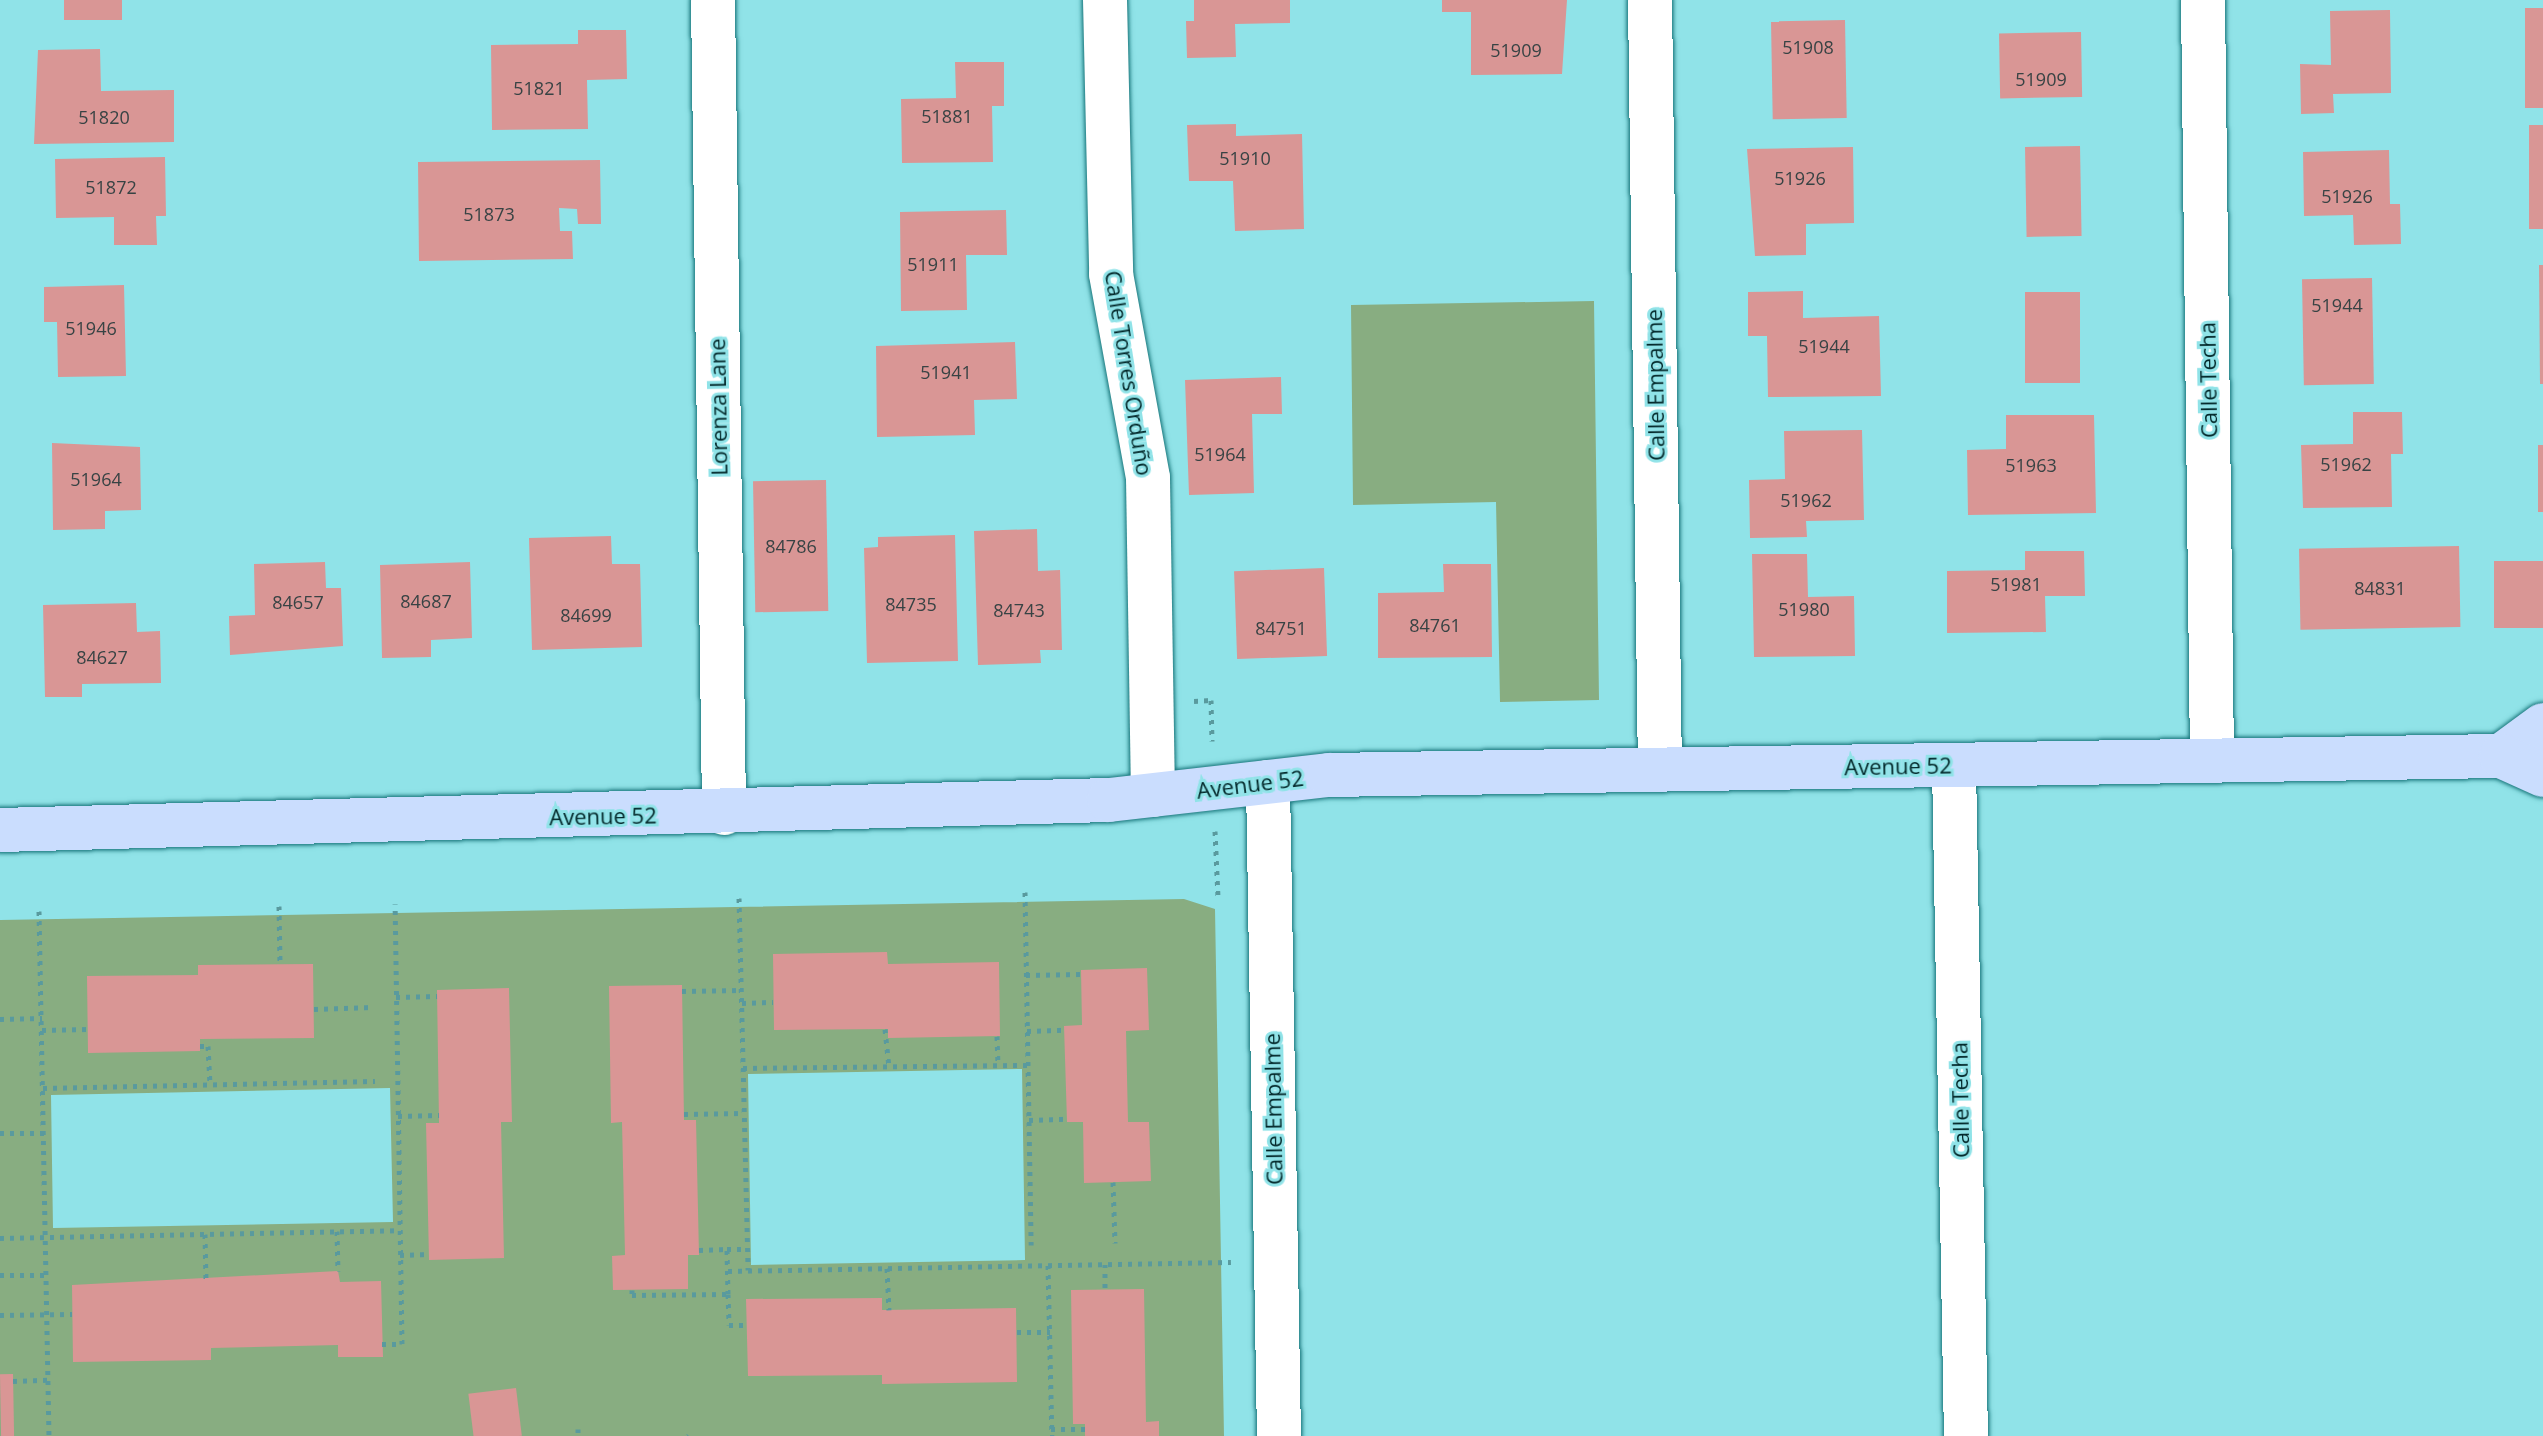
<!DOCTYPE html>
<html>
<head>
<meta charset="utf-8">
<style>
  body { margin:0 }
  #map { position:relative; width:2543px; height:1436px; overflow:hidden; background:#90e3e8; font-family:"Open Sans",sans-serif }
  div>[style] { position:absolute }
  .green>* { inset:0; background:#88ad81 }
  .building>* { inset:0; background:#d99695; transform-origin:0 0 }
  .path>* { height:5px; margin-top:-2.5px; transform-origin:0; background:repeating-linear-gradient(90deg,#599a9e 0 4px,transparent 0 10px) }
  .roads { filter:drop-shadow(0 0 2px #17757a) drop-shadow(0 0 2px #17757a) }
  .street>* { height:44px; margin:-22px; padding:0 22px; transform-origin:22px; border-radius:22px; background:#fff }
  .secondary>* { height:44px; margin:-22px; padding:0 22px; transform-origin:22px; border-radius:22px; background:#caddfe }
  span { translate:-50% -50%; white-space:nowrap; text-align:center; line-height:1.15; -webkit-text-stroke:6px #90e3e8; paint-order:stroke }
  .number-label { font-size:18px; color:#384344 }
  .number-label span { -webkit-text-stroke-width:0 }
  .street-label { font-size:22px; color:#022729 }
</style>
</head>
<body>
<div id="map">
  <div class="green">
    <div style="clip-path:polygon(1594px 301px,1599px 700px,1500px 702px,1496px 502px,1353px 505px,1351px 305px)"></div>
    <div style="clip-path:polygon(evenodd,1184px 899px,1215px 909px,1224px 1436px,0 1436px,0 920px,1184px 899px,1022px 1069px,1025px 1260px,751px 1265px,748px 1074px,1022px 1069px,1184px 899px,390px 1088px,393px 1222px,53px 1228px,51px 1095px,390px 1088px)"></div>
  </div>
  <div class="building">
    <div style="left:64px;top:0;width:58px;height:20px"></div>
    <div style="clip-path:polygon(1194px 0,1290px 0,1290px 23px,1235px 24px,1236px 57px,1187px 58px,1186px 21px,1194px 21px)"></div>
    <div style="clip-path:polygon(1442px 0,1567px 0,1562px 74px,1471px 75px,1471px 12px,1442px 12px)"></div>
    <div style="left:2525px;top:8px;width:18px;height:100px"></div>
    <div style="clip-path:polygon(2390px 10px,2391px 93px,2333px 94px,2334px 113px,2301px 114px,2300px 64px,2331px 65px,2330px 11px)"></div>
    <div style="left:1845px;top:20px;width:98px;height:74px;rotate:89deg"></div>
    <div style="clip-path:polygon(578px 30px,626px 30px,627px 79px,587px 80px,588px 129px,492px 130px,491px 45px,578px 44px)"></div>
    <div style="left:2081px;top:32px;width:65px;height:82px;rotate:89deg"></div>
    <div style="clip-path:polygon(100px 49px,101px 91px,174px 90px,174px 142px,34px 144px,38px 50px)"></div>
    <div style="clip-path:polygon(955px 62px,1004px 62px,1004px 106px,992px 106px,993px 162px,902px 163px,901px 99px,956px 98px)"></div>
    <div style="clip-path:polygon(1236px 124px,1236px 136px,1302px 134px,1304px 229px,1235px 231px,1233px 181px,1189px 181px,1187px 125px)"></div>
    <div style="left:2529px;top:125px;width:14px;height:104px"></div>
    <div style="left:2080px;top:146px;width:90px;height:55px;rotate:89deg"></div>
    <div style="clip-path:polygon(1853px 147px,1854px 223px,1806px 224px,1806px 255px,1755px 256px,1747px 149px)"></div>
    <div style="clip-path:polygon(2389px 150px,2390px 204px,2400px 204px,2401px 244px,2354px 245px,2353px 215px,2304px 216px,2303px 152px)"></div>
    <div style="clip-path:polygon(165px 157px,166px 216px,156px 216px,157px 245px,114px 245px,114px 217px,56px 218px,55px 159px)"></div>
    <div style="clip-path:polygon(600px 160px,601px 224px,578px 224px,577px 209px,559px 208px,560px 231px,572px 231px,573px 259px,419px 261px,418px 162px)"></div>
    <div style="clip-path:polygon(1006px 210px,1007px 255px,966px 255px,967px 310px,901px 311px,900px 212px)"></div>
    <div style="clip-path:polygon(2539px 265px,2543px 265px,2543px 384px,2540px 384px)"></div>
    <div style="left:2372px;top:278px;width:106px;height:70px;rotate:89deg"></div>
    <div style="clip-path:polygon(124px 285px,126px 376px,58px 377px,57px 322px,44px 322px,44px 287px)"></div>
    <div style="clip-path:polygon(1803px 291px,1803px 318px,1879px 316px,1881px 396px,1768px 397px,1767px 336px,1748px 336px,1748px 292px)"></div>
    <div style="left:2025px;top:292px;width:55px;height:91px"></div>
    <div style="clip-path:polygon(1015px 342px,1017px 399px,974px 400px,975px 435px,877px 437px,876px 346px)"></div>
    <div style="clip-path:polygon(1281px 377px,1282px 414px,1252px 414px,1254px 493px,1189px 495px,1185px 380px)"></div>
    <div style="clip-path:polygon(2353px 412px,2402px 412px,2403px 454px,2391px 454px,2392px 507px,2303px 508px,2301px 445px,2353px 444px)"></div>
    <div style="clip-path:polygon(2006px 415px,2094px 415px,2096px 513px,1968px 515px,1967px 450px,2006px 449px)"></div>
    <div style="clip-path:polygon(1862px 430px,1864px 520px,1806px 521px,1807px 537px,1750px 538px,1749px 480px,1785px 479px,1784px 431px)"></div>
    <div style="clip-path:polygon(52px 443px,140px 447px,141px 510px,105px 511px,105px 529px,53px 530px)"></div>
    <div style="left:2538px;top:445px;width:5px;height:67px"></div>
    <div style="left:826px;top:480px;width:131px;height:73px;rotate:89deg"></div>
    <div style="clip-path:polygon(1037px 529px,1038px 571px,1060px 570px,1062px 650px,1040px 650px,1041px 663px,978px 665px,974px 531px)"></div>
    <div style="clip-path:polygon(955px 535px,958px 661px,867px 663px,864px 548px,878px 547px,878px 537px)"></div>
    <div style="clip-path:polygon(611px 536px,612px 564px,640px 564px,642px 647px,532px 650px,529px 538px)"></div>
    <div style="left:2459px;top:546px;width:81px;height:160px;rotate:89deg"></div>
    <div style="clip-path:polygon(2025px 551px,2084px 551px,2085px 596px,2045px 596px,2046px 632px,1947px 633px,1947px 571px,2025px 570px)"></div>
    <div style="clip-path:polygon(1752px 554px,1807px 554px,1808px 597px,1854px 596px,1855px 656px,1754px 657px)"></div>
    <div style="left:2494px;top:561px;width:49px;height:67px"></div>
    <div style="clip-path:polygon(325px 562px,326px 588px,341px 588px,343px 646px,230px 655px,229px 616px,255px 615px,254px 564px)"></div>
    <div style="clip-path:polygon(470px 562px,472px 638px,431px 640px,431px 657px,382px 658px,380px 565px)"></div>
    <div style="clip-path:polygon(1443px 564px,1491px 564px,1492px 657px,1378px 658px,1378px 593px,1444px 592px)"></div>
    <div style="left:1324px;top:568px;width:88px;height:90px;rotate:88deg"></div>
    <div style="clip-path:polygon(136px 603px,137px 632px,160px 631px,161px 683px,82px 684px,82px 697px,45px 697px,43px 605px)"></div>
    <div style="clip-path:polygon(887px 952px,888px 964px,999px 962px,1000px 1036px,888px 1038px,888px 1029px,774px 1030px,773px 954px)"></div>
    <div style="clip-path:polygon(313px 964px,314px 1038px,200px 1039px,200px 1051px,88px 1053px,87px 976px,198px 975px,198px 965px)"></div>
    <div style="clip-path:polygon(1147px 968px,1149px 1030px,1126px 1031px,1128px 1122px,1149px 1122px,1151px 1181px,1084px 1183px,1083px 1122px,1067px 1122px,1064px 1026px,1082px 1025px,1081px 970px)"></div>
    <div style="clip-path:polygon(682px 985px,684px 1120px,696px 1120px,699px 1255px,688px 1255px,688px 1289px,613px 1290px,612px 1256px,625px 1255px,622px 1122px,611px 1123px,609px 986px)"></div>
    <div style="clip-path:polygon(509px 988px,512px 1122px,501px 1122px,504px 1258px,429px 1260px,426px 1123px,439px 1123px,437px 990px)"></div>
    <div style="clip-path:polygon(338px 1271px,340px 1282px,381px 1281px,383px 1357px,338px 1357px,338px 1345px,211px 1348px,211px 1360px,73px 1362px,72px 1285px)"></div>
    <div style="clip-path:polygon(1144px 1289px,1146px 1422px,1159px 1421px,1159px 1436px,1085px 1436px,1085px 1424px,1073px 1424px,1071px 1290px)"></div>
    <div style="clip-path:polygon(882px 1298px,882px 1310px,1016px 1308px,1017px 1382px,882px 1384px,882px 1375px,748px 1376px,746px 1299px)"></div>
    <div style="left:13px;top:1374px;width:62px;height:13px;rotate:89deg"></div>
    <div style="left:516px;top:1388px;width:48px;height:48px;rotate:83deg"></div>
  </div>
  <div class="path">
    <div style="left:1194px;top:701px;width:17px;rotate:-3deg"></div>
    <div style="left:1211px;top:700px;width:41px;rotate:88.6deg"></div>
    <div style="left:1215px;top:831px;width:67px;rotate:87.4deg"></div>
    <div style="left:1025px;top:892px;width:353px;rotate:89deg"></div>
    <div style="left:739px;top:898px;width:372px;rotate:88.6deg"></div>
    <div style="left:279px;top:906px;width:58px;rotate:89deg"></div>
    <div style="left:39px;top:911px;width:525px;rotate:88.91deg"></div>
    <div style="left:1026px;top:975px;width:55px;rotate:-1deg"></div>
    <div style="left:682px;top:991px;width:60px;rotate:-1deg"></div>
    <div style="left:396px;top:997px;width:41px;rotate:-1.4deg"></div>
    <div style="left:742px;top:1003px;width:31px;rotate:-2deg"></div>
    <div style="left:314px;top:1009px;width:59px;rotate:-1.9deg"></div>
    <div style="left:0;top:1019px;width:42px;rotate:-1.4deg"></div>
    <div style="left:885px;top:1029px;width:37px;rotate:84deg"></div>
    <div style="left:42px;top:1030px;width:46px;rotate:-1.2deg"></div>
    <div style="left:1027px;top:1031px;width:38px;rotate:-2deg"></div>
    <div style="left:997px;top:1036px;width:29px;rotate:88deg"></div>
    <div style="left:200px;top:1046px;width:8px"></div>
    <div style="left:208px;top:1046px;width:38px;rotate:87deg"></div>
    <div style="left:743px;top:1068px;width:285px;rotate:-0.6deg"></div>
    <div style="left:43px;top:1088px;width:332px;rotate:-1.2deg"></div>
    <div style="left:684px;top:1114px;width:60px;rotate:-1deg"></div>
    <div style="left:398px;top:1116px;width:41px;rotate:-1.4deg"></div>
    <div style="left:1029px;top:1120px;width:38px;rotate:-2deg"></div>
    <div style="left:0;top:1133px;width:44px"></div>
    <div style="left:1113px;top:1182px;width:61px;rotate:88.1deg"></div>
    <div style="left:337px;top:1231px;width:40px;rotate:88.6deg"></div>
    <div style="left:205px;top:1234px;width:49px;rotate:88.8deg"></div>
    <div style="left:0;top:1238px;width:399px;rotate:-1.1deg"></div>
    <div style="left:699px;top:1250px;width:28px;rotate:-2deg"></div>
    <div style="left:400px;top:1255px;width:29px;rotate:-2deg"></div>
    <div style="left:1105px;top:1264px;width:25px;rotate:90deg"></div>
    <div style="left:1048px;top:1265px;width:171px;rotate:88.7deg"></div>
    <div style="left:887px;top:1268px;width:42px;rotate:87.3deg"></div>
    <div style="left:728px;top:1271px;width:503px;rotate:-1.03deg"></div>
    <div style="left:0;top:1275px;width:46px"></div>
    <div style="left:632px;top:1290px;width:5px;rotate:90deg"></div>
    <div style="left:632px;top:1295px;width:96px;rotate:-0.6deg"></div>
    <div style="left:728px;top:1294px;width:31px;rotate:88deg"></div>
    <div style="left:729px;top:1325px;width:18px"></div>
    <div style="left:728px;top:1294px;width:45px;rotate:-91.3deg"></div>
    <div style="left:727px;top:1249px;width:20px"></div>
    <div style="left:0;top:1315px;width:72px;rotate:-0.8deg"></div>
    <div style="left:1017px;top:1332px;width:33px"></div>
    <div style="left:382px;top:1344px;width:20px"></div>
    <div style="left:402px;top:1344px;width:440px;rotate:-90.9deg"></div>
    <div style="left:13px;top:1381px;width:35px;rotate:-2deg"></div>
    <div style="left:578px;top:1429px;width:7px;rotate:90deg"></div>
    <div style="left:1051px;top:1429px;width:34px"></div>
    <div style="left:688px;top:1436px;width:1px;rotate:-45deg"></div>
  </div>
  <div class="roads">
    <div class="street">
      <div style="left:713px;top:0;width:813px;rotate:89.22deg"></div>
      <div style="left:1105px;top:0;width:274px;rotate:88.7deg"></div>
      <div style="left:1111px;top:274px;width:207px;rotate:79.7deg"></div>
      <div style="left:1148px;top:478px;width:317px;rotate:89.1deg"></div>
      <div style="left:1650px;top:0;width:770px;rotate:89.26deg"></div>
      <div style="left:2203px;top:0;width:761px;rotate:89.32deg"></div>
      <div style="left:1954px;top:765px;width:671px;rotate:88.98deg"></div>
      <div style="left:1268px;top:782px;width:654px;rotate:89.04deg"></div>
    </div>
    <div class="secondary">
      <div style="left:2501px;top:756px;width:52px;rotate:-36.4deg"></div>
      <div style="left:0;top:830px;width:1109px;rotate:-1.55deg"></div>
      <div style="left:1109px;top:800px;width:221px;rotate:-6.5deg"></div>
      <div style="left:1329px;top:775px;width:1172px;rotate:-0.93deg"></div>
      <div style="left:2501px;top:756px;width:46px;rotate:24.3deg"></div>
    </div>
  </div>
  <div class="number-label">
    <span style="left:1808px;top:47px">51908</span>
    <span style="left:1516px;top:50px">51909</span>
    <span style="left:2041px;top:79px">51909</span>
    <span style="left:539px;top:88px">51821</span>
    <span style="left:947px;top:116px">51881</span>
    <span style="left:104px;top:117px">51820</span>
    <span style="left:1245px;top:158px">51910</span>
    <span style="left:1800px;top:178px">51926</span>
    <span style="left:111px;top:187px">51872</span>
    <span style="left:2347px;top:196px">51926</span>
    <span style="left:489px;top:214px">51873</span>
    <span style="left:933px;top:264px">51911</span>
    <span style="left:2337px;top:305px">51944</span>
    <span style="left:91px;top:328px">51946</span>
    <span style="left:1824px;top:346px">51944</span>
    <span style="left:946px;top:372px">51941</span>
    <span style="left:1220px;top:454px">51964</span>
    <span style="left:2346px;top:464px">51962</span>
    <span style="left:2031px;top:465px">51963</span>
    <span style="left:96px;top:479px">51964</span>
    <span style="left:1806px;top:500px">51962</span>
    <span style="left:791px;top:546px">84786</span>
    <span style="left:2016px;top:584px">51981</span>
    <span style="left:2380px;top:588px">84831</span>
    <span style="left:426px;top:601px">84687</span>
    <span style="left:298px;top:602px">84657</span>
    <span style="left:911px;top:604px">84735</span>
    <span style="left:1804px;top:609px">51980</span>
    <span style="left:1019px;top:610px">84743</span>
    <span style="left:586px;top:615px">84699</span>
    <span style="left:1435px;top:625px">84761</span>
    <span style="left:1281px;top:628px">84751</span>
    <span style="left:102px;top:657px">84627</span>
  </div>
  <div class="street-label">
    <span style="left:1129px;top:373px;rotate:81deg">Calle Torres Orduño</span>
    <span style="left:2208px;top:380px;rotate:-91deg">Calle Techa</span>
    <span style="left:1655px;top:385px;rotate:-91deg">Calle Empalme</span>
    <span style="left:718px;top:407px;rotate:-91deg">Lorenza Lane</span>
    <span style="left:1898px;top:766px;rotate:-1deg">Avenue 52</span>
    <span style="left:1250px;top:784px;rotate:-7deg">Avenue 52</span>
    <span style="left:603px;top:816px;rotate:-1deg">Avenue 52</span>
    <span style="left:1960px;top:1100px;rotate:-91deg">Calle Techa</span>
    <span style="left:1273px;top:1109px;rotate:-91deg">Calle Empalme</span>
  </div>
</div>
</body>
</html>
